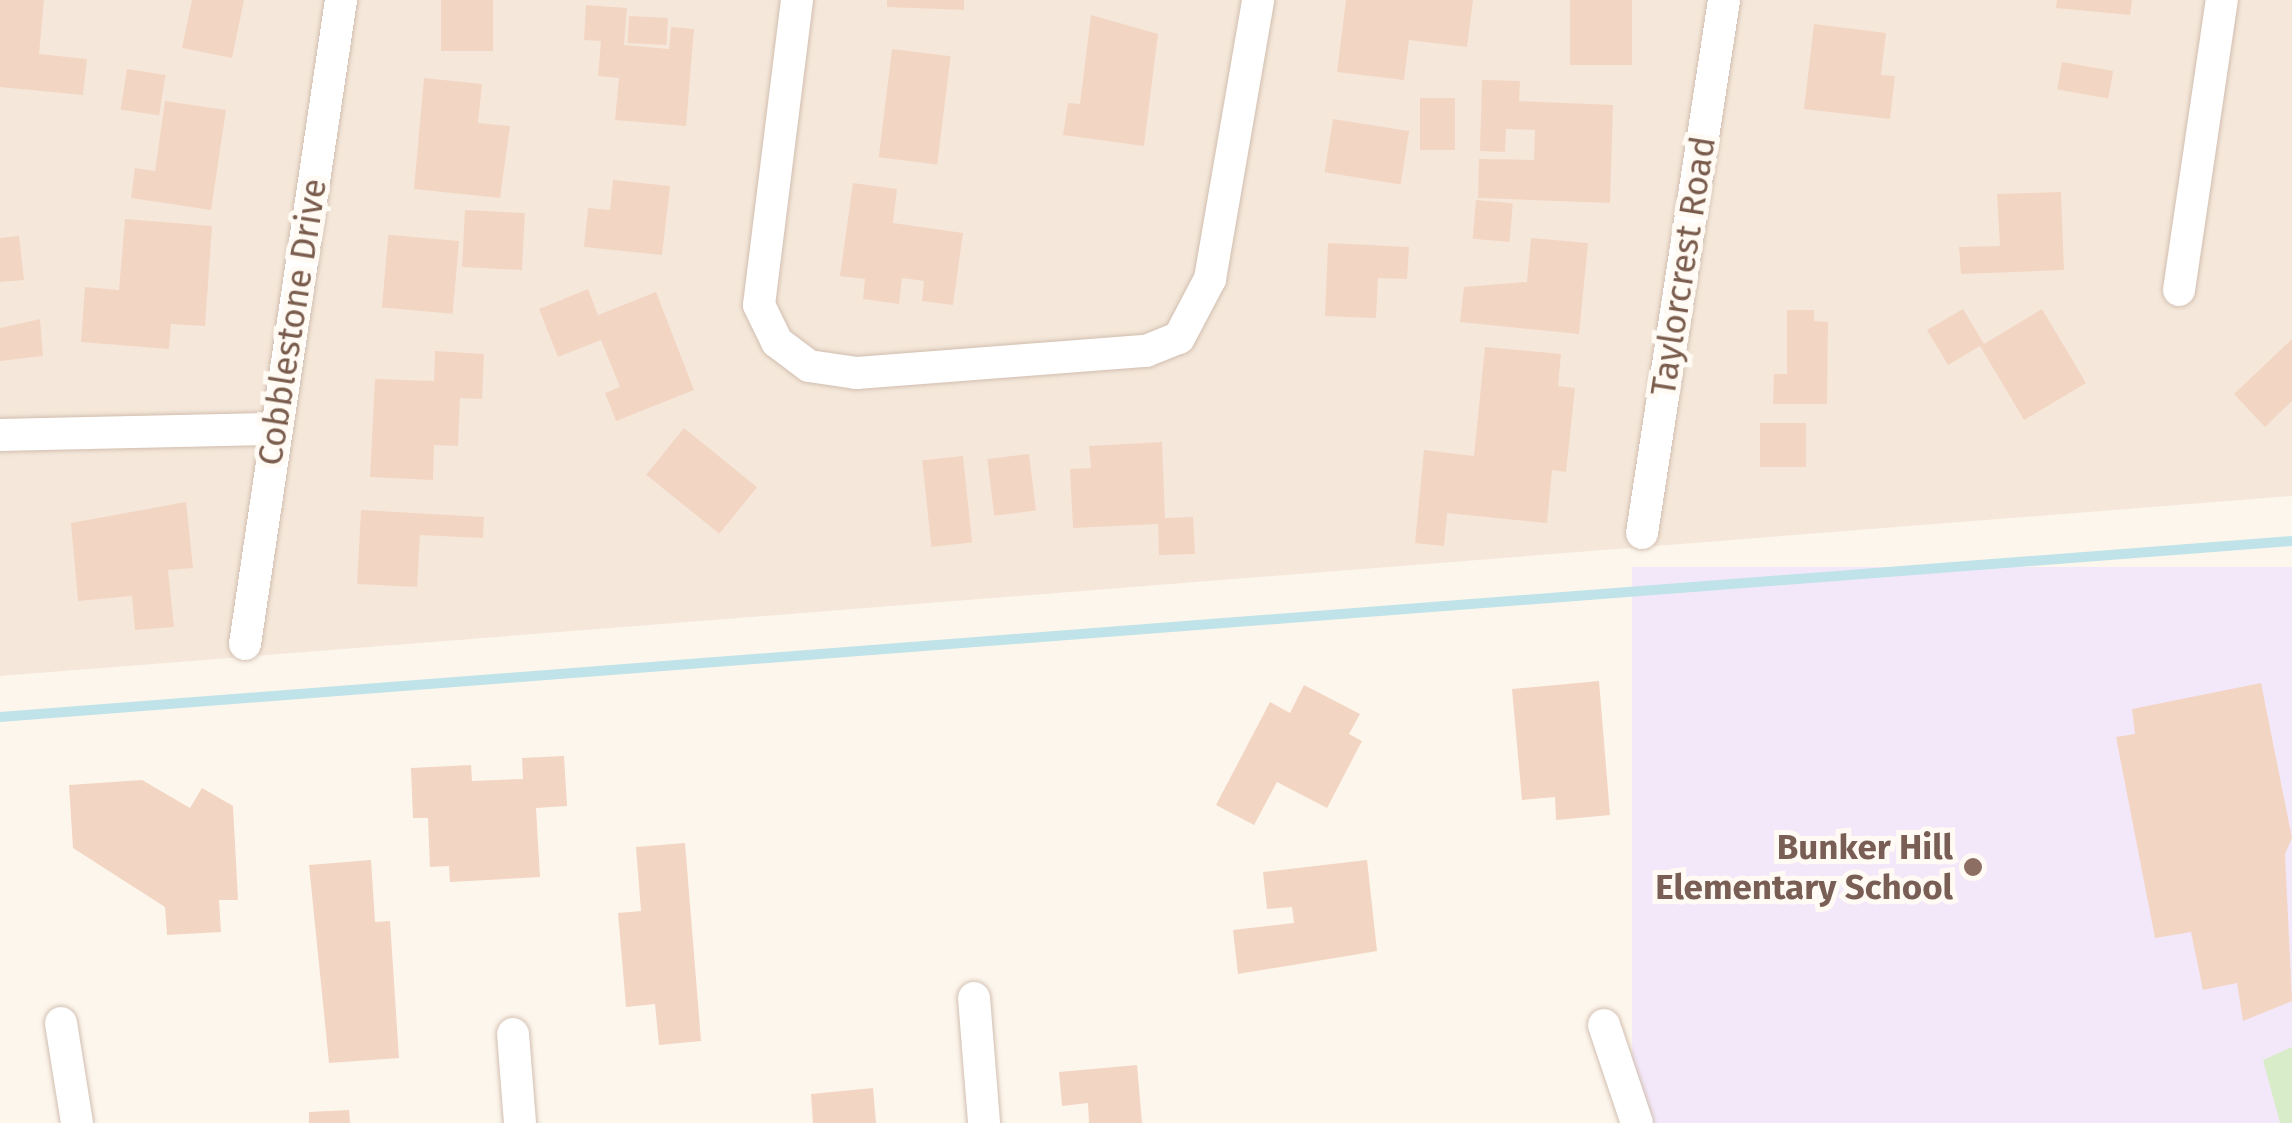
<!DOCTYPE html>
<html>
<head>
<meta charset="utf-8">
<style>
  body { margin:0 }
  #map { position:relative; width:2292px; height:1123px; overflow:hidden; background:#fdf6ec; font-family:"Fira Sans",sans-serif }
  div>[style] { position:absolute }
  .residential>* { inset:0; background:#f5e8da }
  .education>* { inset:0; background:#f3e8fa; transform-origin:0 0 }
  .green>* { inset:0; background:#d8ecc9 }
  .stream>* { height:10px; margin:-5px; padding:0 5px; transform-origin:5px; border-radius:5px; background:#bfe3e8 }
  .building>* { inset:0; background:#f3d5c3; transform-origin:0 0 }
  .roads { filter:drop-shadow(0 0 2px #d1beb0) drop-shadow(0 0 2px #d1beb0) }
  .street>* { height:32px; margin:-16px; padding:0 16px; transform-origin:16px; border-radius:16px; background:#fff }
  .dots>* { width:28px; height:28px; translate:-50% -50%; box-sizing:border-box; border:5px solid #fffaf3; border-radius:50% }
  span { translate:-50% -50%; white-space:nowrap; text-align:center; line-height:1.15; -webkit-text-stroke:10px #fffaf3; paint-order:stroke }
  .street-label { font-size:35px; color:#7a5c4d }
  .education-label { font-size:35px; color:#785e54; font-weight:700 }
  .right { translate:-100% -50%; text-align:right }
</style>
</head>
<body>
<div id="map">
  <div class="residential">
    <div style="clip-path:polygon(0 0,2292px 0,2292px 496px,0 676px)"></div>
  </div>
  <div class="education">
    <div style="left:2292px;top:567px;width:556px;height:660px;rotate:90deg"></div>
  </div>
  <div class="green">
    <div style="clip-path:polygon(2292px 1047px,2292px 1123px,2280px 1123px,2263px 1060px)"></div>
  </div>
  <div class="stream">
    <div style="left:0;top:717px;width:2299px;rotate:-4.39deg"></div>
  </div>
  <div class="building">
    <div style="clip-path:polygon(0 0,44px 0,39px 54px,87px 59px,83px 95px,0 87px)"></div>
    <div style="clip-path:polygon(192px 0,244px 0,232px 58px,182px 48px)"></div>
    <div style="left:441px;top:0;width:52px;height:51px"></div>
    <div style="clip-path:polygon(887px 0,964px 0,964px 10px,887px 7px)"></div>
    <div style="clip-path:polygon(1346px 0,1473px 0,1467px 47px,1409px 40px,1404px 80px,1337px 72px)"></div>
    <div style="left:1570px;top:0;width:62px;height:65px"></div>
    <div style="clip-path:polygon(2057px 0,2132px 0,2130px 15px,2056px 8px)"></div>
    <div style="clip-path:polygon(586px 5px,627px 8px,624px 45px,669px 49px,671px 27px,694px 29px,686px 126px,615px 120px,619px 78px,598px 76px,601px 41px,584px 40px)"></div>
    <div style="clip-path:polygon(1091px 15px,1158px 34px,1144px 146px,1063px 135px,1068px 103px,1080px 104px)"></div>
    <div style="left:629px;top:16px;width:39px;height:27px;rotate:3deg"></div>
    <div style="clip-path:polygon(1814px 24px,1886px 33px,1881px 75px,1895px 76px,1890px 119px,1804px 109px)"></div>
    <div style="left:892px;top:49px;width:59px;height:109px;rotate:7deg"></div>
    <div style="left:2062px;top:62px;width:52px;height:28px;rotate:10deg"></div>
    <div style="left:127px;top:69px;width:39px;height:41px;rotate:9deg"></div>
    <div style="clip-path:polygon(424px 78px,482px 84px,478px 123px,510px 126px,500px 198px,414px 189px)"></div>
    <div style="clip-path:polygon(1482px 80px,1520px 81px,1519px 101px,1613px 105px,1610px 203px,1478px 198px,1479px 159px,1534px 160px,1535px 130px,1506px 129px,1505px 152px,1480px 151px)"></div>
    <div style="left:1420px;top:98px;width:35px;height:52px"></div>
    <div style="clip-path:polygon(165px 101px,226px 110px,211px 210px,131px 198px,135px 168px,155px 171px)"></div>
    <div style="left:1333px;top:119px;width:77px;height:54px;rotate:9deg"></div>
    <div style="clip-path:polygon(613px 180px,670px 186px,662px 255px,584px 247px,588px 208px,610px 210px)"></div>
    <div style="clip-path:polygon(853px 183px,897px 189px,893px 223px,963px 233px,953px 305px,922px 301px,924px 281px,902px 278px,899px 304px,863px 299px,865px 279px,840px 276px)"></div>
    <div style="clip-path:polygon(2061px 192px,2064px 270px,1961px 274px,1959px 247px,2000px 246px,1997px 194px)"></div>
    <div style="left:1476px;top:200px;width:37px;height:39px;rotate:5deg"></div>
    <div style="left:465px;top:210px;width:60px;height:57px;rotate:3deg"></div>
    <div style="clip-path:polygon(125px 219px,212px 226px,205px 326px,171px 324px,169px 349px,81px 342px,85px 287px,119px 290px)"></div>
    <div style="clip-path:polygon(19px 236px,24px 280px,0 282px,0 238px)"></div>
    <div style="clip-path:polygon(1531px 238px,1588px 243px,1579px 334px,1460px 322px,1464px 287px,1527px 282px)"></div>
    <div style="left:459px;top:241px;width:73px;height:71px;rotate:95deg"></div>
    <div style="clip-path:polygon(1328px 243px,1409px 247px,1407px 279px,1378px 278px,1376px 318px,1325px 316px)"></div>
    <div style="clip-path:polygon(588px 289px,598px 315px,656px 292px,694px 390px,616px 421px,605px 393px,620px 387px,601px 340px,558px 357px,539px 309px)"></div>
    <div style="clip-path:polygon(1963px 309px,1984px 344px,2042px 309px,2086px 383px,2024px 420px,1980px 346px,1948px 365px,1927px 330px)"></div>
    <div style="clip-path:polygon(1787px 310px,1814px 310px,1814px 321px,1828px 322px,1827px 404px,1773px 404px,1774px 374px,1787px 374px)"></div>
    <div style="clip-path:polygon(40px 319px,43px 356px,0 361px,0 328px)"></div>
    <div style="clip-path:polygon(2292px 339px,2292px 401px,2265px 427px,2234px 394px)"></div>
    <div style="clip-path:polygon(1485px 347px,1561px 354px,1558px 386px,1575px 388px,1566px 472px,1552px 470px,1547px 523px,1447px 513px,1444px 546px,1415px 543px,1424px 450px,1474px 456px)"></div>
    <div style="clip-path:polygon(435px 351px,484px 354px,482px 399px,460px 398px,458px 446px,434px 445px,433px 480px,370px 477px,375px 379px,434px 381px)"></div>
    <div style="left:1760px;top:423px;width:46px;height:44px"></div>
    <div style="left:684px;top:428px;width:94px;height:60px;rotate:39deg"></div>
    <div style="clip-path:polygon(1162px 442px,1165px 518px,1193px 517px,1195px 554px,1159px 555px,1158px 524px,1073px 528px,1070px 469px,1091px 468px,1089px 446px)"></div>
    <div style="left:1029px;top:454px;width:57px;height:42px;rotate:83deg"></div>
    <div style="left:963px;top:456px;width:87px;height:41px;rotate:84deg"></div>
    <div style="clip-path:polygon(186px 502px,193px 568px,168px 570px,174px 627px,135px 630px,132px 596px,78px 601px,71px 523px)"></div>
    <div style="clip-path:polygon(361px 510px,484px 517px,483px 538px,420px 535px,417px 587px,357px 584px)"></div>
    <div style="clip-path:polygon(1599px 681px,1610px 815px,1556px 820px,1555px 797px,1522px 800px,1512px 689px)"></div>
    <div style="clip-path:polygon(2261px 683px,2292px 838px,2285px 854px,2292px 1001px,2243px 1021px,2237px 983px,2203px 990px,2191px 932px,2155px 938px,2116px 737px,2135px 734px,2132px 709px)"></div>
    <div style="clip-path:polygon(1304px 685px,1360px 714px,1349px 734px,1362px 741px,1327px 808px,1277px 782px,1254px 825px,1216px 805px,1270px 702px,1290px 713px)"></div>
    <div style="clip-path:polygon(564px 756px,567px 806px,536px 808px,540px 877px,450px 882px,449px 866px,430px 867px,428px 818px,413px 818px,411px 768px,471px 765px,472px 781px,523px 779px,522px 758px)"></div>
    <div style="clip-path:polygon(142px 780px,190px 808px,202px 788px,233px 806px,238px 900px,219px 900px,221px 932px,167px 935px,165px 907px,73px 848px,69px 785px)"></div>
    <div style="clip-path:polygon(685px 843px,701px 1041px,659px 1045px,655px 1004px,626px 1007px,618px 913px,641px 911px,636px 847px)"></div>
    <div style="clip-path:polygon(371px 860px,375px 922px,390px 921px,399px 1058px,329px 1063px,309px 865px)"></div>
    <div style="clip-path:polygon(1367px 860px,1377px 951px,1238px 974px,1233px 930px,1294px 923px,1292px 907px,1267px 909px,1263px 872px)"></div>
    <div style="clip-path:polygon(1137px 1065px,1142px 1123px,1089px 1123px,1088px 1103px,1062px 1106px,1059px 1072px)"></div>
    <div style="clip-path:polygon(873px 1088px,876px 1123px,813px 1123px,811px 1094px)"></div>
    <div style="clip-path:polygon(349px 1110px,350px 1123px,309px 1123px,309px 1112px)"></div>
  </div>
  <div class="roads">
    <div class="street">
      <div style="left:797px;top:0;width:307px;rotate:97.1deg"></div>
      <div style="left:759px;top:305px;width:41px;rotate:64.1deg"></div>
      <div style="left:777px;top:342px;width:40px;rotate:37deg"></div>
      <div style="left:809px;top:366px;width:49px;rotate:8.3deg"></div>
      <div style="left:857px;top:373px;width:290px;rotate:-4.4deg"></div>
      <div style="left:1146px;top:351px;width:35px;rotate:-22deg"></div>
      <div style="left:1179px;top:338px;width:67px;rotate:-62.3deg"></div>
      <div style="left:1210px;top:279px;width:283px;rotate:-80.2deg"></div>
      <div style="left:2179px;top:290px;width:293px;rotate:-81.6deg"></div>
      <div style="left:0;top:435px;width:274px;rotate:-1.3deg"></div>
      <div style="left:1642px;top:533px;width:539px;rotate:-81.25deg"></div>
      <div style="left:245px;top:644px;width:651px;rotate:-81.52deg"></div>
      <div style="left:974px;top:998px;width:125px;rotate:85.4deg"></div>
      <div style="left:61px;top:1023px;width:101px;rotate:80.9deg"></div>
      <div style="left:1604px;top:1025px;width:103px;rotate:71.4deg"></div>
      <div style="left:513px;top:1034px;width:89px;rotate:85.5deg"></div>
    </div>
  </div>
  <div class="dots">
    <div style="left:1973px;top:867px;background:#8d6e63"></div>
  </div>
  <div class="street-label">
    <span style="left:1683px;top:266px;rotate:-81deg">Taylorcrest Road</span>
    <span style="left:292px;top:322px;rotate:-81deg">Cobblestone Drive</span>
  </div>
  <div class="education-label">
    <span class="right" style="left:1953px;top:867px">Bunker Hill<br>Elementary School</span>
  </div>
</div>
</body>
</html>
